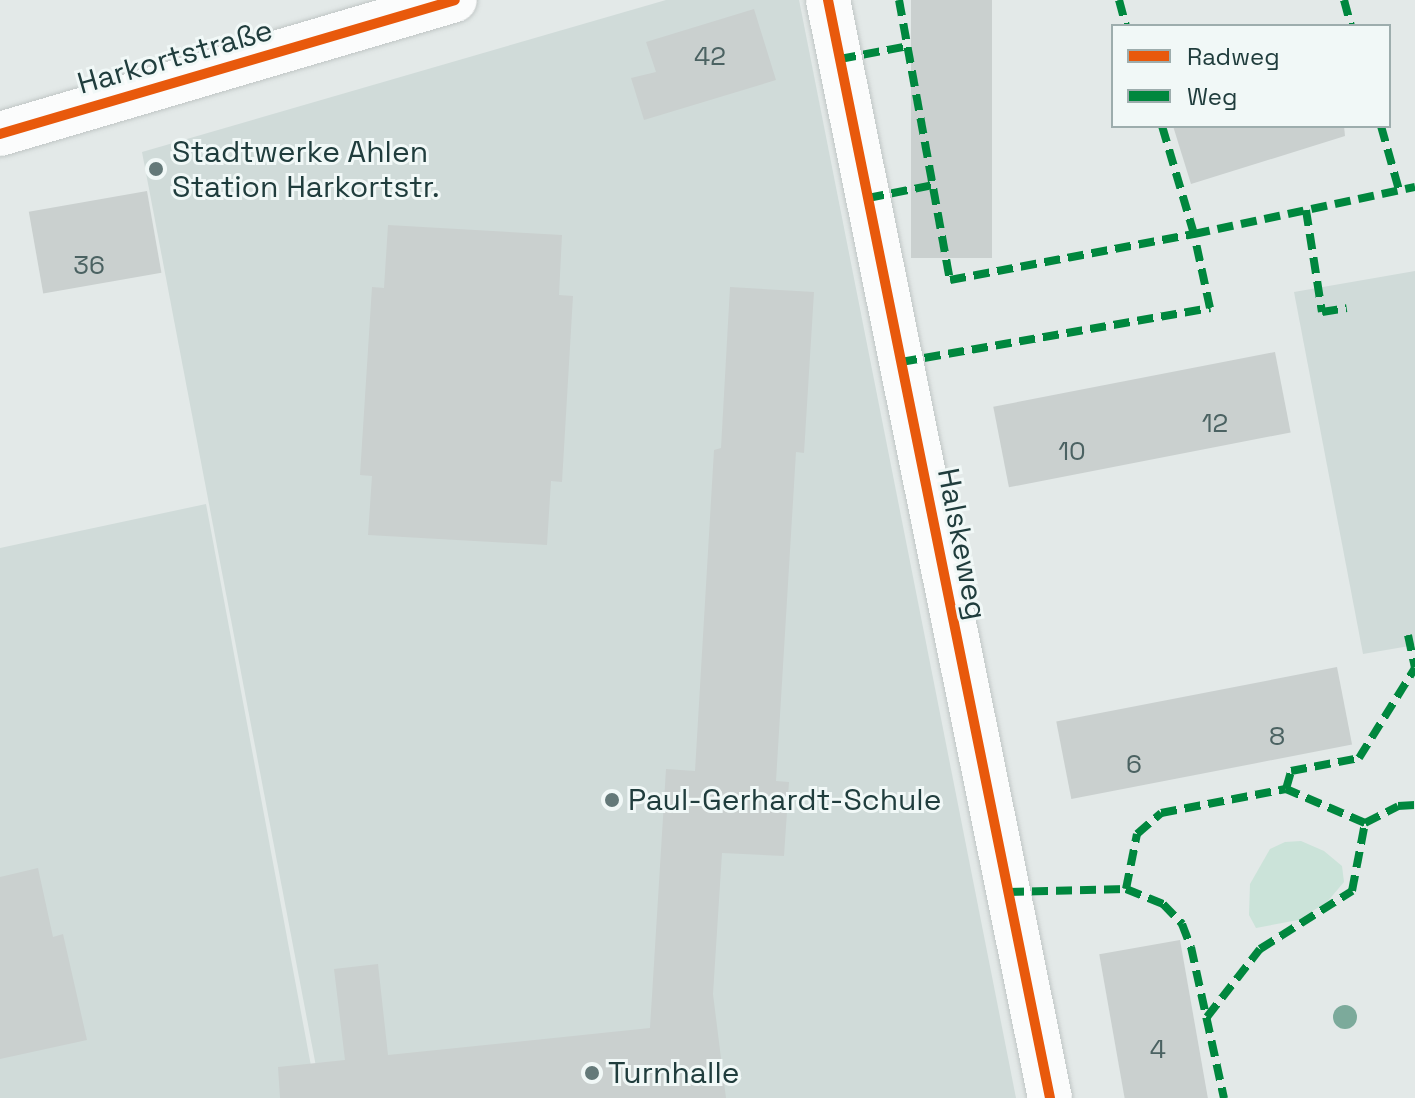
<!DOCTYPE html>
<html>
<head>
<meta charset="utf-8">
<style>
  body { margin:0 }
  #map { position:relative; width:1415px; height:1098px; overflow:hidden; background:#e3e9e8; font-family:"Space Grotesk",sans-serif }
  div>[style] { position:absolute }
  .built>* { inset:0; background:#d0dbd9 }
  .green>* { inset:0; background:#cbe3d9 }
  .building>* { inset:0; background:#cad0cf; transform-origin:0 0 }
  .roads { filter:drop-shadow(0 0 2px #c0c6c5) drop-shadow(0 0 2px #c0c6c5) }
  .minor>* { height:44px; margin:-22px; padding:0 22px; transform-origin:22px; border-radius:22px; background:#fbfcfc }
  .quiet>* { height:8px; margin-top:-4px; transform-origin:0; background:repeating-linear-gradient(90deg,#00873e 0 16px,transparent 0 24px) }
  .cycleway>* { height:10px; margin:-5px; padding:0 5px; transform-origin:5px; border-radius:5px; background:#e8590c }
  .trees>* { width:24px; height:24px; margin:-12px; border-radius:50%; background:#7caa9b }
  .dots>* { width:22px; height:22px; translate:-50% -50%; box-sizing:border-box; border:4px solid #f1f8f7; border-radius:50% }
  span { translate:-50% -50%; white-space:nowrap; text-align:center; line-height:1.15; -webkit-text-stroke:6px #f1f8f7; paint-order:stroke }
  .number-label { font-size:26px; color:#4b6262 }
  .number-label span { -webkit-text-stroke-width:0 }
  .street-label { font-size:30px; color:#203d3d }
  .poi-label { font-size:30px; color:#203d3d }
  .left { translate:0 -50%; text-align:left }
  .legend { position:absolute; left:1111px; top:24px; width:280px; height:104px; box-sizing:border-box; background:#f1f8f7; border:2px solid #9dadad; margin:0; padding:10px 14px; list-style:none; font-size:24px; color:#203d3d }
  .legend li { display:flex; align-items:center; gap:16px; height:40px }
  .legend b { width:40px; border:2px solid #9dadad }
</style>
</head>
<body>
<div id="map">
  <div class="built">
    <div style="clip-path:polygon(666px 0,799px 0,1016px 1098px,322px 1098px,142px 152px)"></div>
    <div style="clip-path:polygon(1415px 271px,1415px 645px,1363px 654px,1294px 292px)"></div>
    <div style="clip-path:polygon(206px 504px,317px 1098px,0 1098px,0 548px)"></div>
  </div>
  <div class="green">
    <div style="clip-path:polygon(1285px 842px,1301px 841px,1324px 851px,1342px 866px,1344px 882px,1327px 902px,1298px 920px,1256px 928px,1249px 915px,1250px 884px,1270px 849px)"></div>
  </div>
  <div class="building">
    <div style="left:911px;top:0;width:81px;height:258px"></div>
    <div style="clip-path:polygon(754px 9px,776px 80px,644px 120px,631px 78px,656px 72px,646px 42px)"></div>
    <div style="clip-path:polygon(1173px 126px,1344px 126px,1345px 136px,1191px 184px)"></div>
    <div style="left:147px;top:191px;width:83px;height:120px;rotate:80deg"></div>
    <div style="clip-path:polygon(388px 225px,562px 235px,559px 295px,573px 296px,562px 482px,551px 481px,547px 545px,368px 535px,372px 476px,360px 475px,372px 287px,384px 288px)"></div>
    <div style="clip-path:polygon(730px 287px,814px 292px,804px 453px,796px 452px,776px 781px,789px 782px,784px 856px,722px 853px,713px 994px,726px 1098px,280px 1098px,278px 1067px,345px 1060px,334px 969px,378px 964px,388px 1055px,650px 1028px,666px 769px,695px 771px,714px 450px,721px 448px)"></div>
    <div style="left:1275px;top:352px;width:82px;height:287px;rotate:79deg"></div>
    <div style="left:1337px;top:667px;width:79px;height:286px;rotate:79deg"></div>
    <div style="clip-path:polygon(38px 868px,53px 937px,63px 934px,87px 1040px,0 1059px,0 877px)"></div>
    <div style="left:1180px;top:940px;width:161px;height:82px;rotate:80deg"></div>
  </div>
  <div class="roads">
    <div class="minor">
      <div style="left:828px;top:0;width:1120px;rotate:78.57deg"></div>
      <div style="left:0;top:134px;width:474px;rotate:-16.4deg"></div>
    </div>
  </div>
  <div class="quiet">
    <div style="left:899px;top:0;width:285px;rotate:79.7deg"></div>
    <div style="left:950px;top:280px;width:248px;rotate:-10.7deg"></div>
    <div style="left:1194px;top:234px;width:113px;rotate:-106.5deg"></div>
    <div style="left:1119px;top:0;width:27px;rotate:75deg"></div>
    <div style="left:1344px;top:0;width:27px;rotate:75deg"></div>
    <div style="left:840px;top:59px;width:69px;rotate:-10.8deg"></div>
    <div style="left:1381px;top:126px;width:66px;rotate:74.3deg"></div>
    <div style="left:868px;top:198px;width:66px;rotate:-11.3deg"></div>
    <div style="left:1306px;top:210px;width:103px;rotate:81.1deg"></div>
    <div style="left:1322px;top:312px;width:25px;rotate:-9deg"></div>
    <div style="left:901px;top:362px;width:314px;rotate:-9.9deg"></div>
    <div style="left:1210px;top:308px;width:76px;rotate:-102.2deg"></div>
    <div style="left:1194px;top:234px;width:226px;rotate:-12deg"></div>
    <div style="left:1408px;top:635px;width:33px;rotate:78deg"></div>
    <div style="left:1365px;top:823px;width:37px;rotate:-27deg"></div>
    <div style="left:1398px;top:806px;width:17px;rotate:-3deg"></div>
    <div style="left:1126px;top:889px;width:40px;rotate:22deg"></div>
    <div style="left:1163px;top:904px;width:28px;rotate:46deg"></div>
    <div style="left:1182px;top:924px;width:25px;rotate:69deg"></div>
    <div style="left:1191px;top:947px;width:155px;rotate:77.7deg"></div>
    <div style="left:1008px;top:892px;width:118px;rotate:-1.5deg"></div>
    <div style="left:1126px;top:889px;width:56px;rotate:-78.7deg"></div>
    <div style="left:1137px;top:834px;width:32px;rotate:-41deg"></div>
    <div style="left:1161px;top:813px;width:127px;rotate:-10.9deg"></div>
    <div style="left:1286px;top:789px;width:19px;rotate:-74deg"></div>
    <div style="left:1291px;top:771px;width:69px;rotate:-10.8deg"></div>
    <div style="left:1359px;top:758px;width:106px;rotate:-58.1deg"></div>
    <div style="left:1207px;top:1017px;width:86px;rotate:-52.1deg"></div>
    <div style="left:1260px;top:949px;width:109px;rotate:-32.2deg"></div>
    <div style="left:1352px;top:891px;width:69px;rotate:-79.2deg"></div>
    <div style="left:1365px;top:823px;width:86px;rotate:-156.7deg"></div>
  </div>
  <div class="cycleway">
    <div style="left:828px;top:0;width:1120px;rotate:78.57deg"></div>
    <div style="left:0;top:134px;width:474px;rotate:-16.4deg"></div>
  </div>
  <div class="trees">
    <div style="left:1345px;top:1017px"></div>
  </div>
  <div class="dots">
    <div style="left:156px;top:169px;background:#647979"></div>
    <div style="left:612px;top:800px;background:#647979"></div>
    <div style="left:592px;top:1073px;background:#647979"></div>
  </div>
  <div class="number-label">
    <span style="left:710px;top:57px">42</span>
    <span style="left:89px;top:266px">36</span>
    <span style="left:1215px;top:424px">12</span>
    <span style="left:1072px;top:452px">10</span>
    <span style="left:1277px;top:737px">8</span>
    <span style="left:1134px;top:765px">6</span>
    <span style="left:1158px;top:1050px">4</span>
  </div>
  <div class="street-label">
    <span style="left:175px;top:57px;rotate:-16deg">Harkortstraße</span>
    <span style="left:962px;top:544px;rotate:79deg">Halskeweg</span>
  </div>
  <div class="poi-label">
    <span class="left" style="left:172px;top:169px">Stadtwerke Ahlen<br>Station Harkortstr.</span>
    <span class="left" style="left:628px;top:800px">Paul-Gerhardt-Schule</span>
    <span class="left" style="left:608px;top:1073px">Turnhalle</span>
  </div>
  <ul class="legend">
  <li><b style="height:10px;background:#e8590c"></b>Radweg</li>
  <li><b style="height:10px;background:#00873e"></b>Weg</li>
  </ul>
</div>
</body>
</html>
